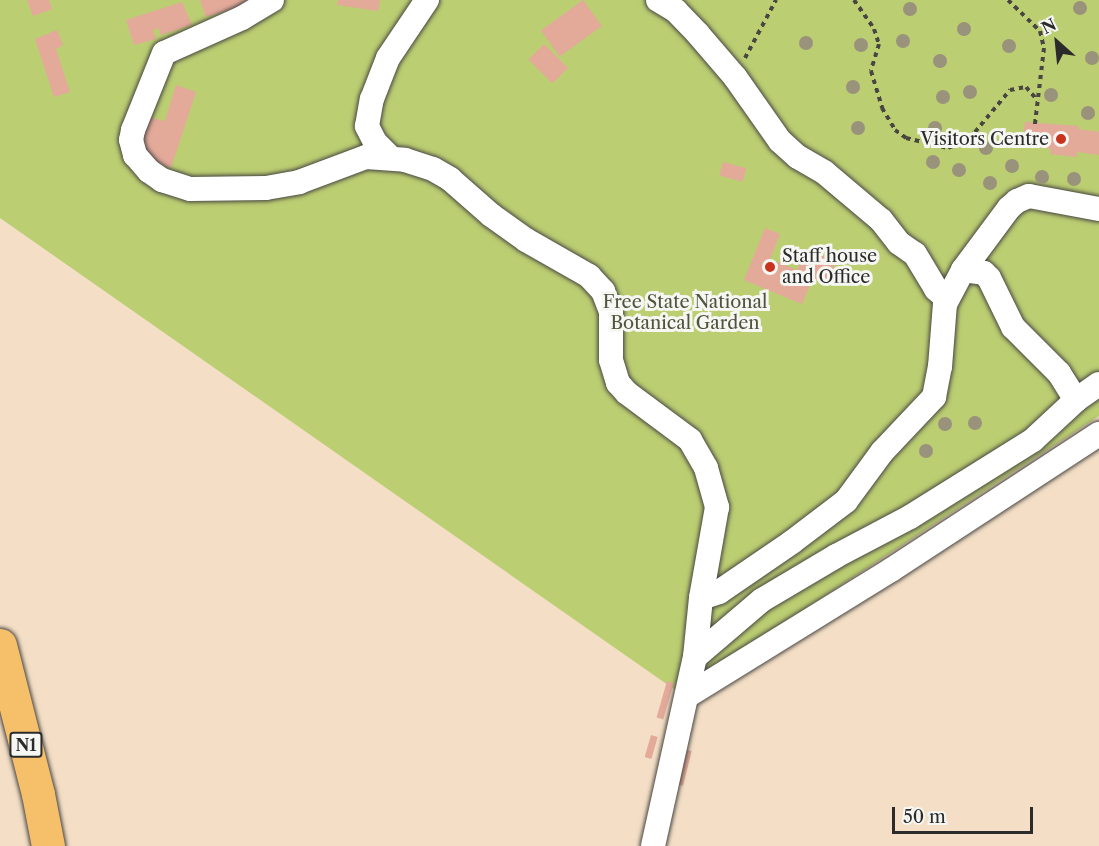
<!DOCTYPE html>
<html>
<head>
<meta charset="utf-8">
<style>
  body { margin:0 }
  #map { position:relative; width:1099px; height:846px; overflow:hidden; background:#f4dfc6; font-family:"Libre Caslon Text",serif }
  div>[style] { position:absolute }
  .green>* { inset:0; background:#bbce72 }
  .building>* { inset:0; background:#e3aa9a; transform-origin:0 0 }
  .path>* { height:4px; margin-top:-2px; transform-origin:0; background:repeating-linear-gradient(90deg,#494642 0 4.5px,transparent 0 9px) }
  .roads { filter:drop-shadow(0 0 2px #494642) drop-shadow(0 0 2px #494642) }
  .minor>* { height:24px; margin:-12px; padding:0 12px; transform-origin:12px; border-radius:12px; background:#fff }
  .highway>* { height:33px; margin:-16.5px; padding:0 16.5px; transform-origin:16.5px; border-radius:16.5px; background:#f6c06b }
  .trees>* { width:14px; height:14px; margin:-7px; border-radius:50%; background:#99937b }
  .dots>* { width:16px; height:16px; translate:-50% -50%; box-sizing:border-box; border:3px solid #f6f6f2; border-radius:50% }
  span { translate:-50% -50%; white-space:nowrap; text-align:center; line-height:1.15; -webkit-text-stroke:6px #f6f6f2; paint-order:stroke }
  .shield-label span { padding:2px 4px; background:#f6f6f2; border:2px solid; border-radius:4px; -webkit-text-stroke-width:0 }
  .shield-label { font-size:16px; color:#2b2b2b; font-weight:700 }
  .poi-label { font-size:18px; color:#2b2b2b }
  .right { translate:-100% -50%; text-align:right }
  .left { translate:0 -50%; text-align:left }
  .park-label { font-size:18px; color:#4f543d }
  .north { position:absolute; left:1027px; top:12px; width:60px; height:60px; -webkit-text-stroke:4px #f6f6f2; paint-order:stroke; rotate:333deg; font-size:16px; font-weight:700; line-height:24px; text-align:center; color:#2b2b2b }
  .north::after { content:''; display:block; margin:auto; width:21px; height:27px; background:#2b2b2b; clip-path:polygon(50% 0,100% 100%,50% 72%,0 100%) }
  .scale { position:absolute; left:892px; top:807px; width:141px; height:27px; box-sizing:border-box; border:3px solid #2b2b2b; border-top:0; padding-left:8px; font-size:18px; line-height:21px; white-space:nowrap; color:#2b2b2b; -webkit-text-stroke:4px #f6f6f2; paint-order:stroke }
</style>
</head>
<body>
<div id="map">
  <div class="green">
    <div style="clip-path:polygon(0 0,1099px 0,1099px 416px,678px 692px,0 218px)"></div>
  </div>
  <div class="building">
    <div style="clip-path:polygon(27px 0,49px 0,52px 9px,33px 16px)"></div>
    <div style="clip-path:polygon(200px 0,252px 0,252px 3px,206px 17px)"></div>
    <div style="clip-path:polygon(338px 0,380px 0,378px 11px,337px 5px)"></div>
    <div style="left:583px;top:0;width:32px;height:52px;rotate:54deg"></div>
    <div style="clip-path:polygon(182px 2px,192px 25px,161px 35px,158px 28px,153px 30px,156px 39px,134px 45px,126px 20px)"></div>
    <div style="clip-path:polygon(57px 30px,63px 45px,56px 49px,70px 92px,54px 97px,35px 39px)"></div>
    <div style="left:544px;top:44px;width:34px;height:22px;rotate:45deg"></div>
    <div style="clip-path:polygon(176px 85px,196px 92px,171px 168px,133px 156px,136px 114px,165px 121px)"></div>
    <div style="clip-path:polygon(1025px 122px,1079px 126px,1078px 129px,1099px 132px,1099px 155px,1077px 152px,1077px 157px,1050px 154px,1051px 149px,1022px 145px)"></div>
    <div style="left:723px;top:162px;width:24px;height:14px;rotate:15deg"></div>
    <div style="clip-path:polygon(765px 228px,780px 234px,770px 259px,797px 270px,802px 258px,815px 264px,819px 254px,836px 262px,827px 284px,813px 278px,802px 304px,744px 280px)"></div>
    <div style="left:667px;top:681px;width:7px;height:38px;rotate:16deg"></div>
    <div style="left:651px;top:735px;width:7px;height:23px;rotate:16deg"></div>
    <div style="left:684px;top:749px;width:8px;height:36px;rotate:14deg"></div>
  </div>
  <div class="path">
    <div style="left:854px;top:0;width:35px;rotate:55deg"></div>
    <div style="left:874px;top:29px;width:16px;rotate:72deg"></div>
    <div style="left:879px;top:44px;width:28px;rotate:107deg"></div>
    <div style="left:871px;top:71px;width:39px;rotate:73deg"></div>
    <div style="left:882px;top:108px;width:26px;rotate:59deg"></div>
    <div style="left:895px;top:130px;width:14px;rotate:36deg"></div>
    <div style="left:906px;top:138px;width:43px;rotate:13.4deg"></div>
    <div style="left:948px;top:148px;width:17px;rotate:-21deg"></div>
    <div style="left:964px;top:142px;width:15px;rotate:-42deg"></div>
    <div style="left:975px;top:132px;width:55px;rotate:-50.2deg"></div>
    <div style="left:1010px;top:90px;width:16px;rotate:-11deg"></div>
    <div style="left:1026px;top:87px;width:18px;rotate:49deg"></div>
    <div style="left:1008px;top:0;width:45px;rotate:44.1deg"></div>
    <div style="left:1040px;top:31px;width:17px;rotate:77deg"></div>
    <div style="left:1044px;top:48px;width:77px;rotate:96.8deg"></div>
    <div style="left:745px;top:58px;width:66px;rotate:-61.9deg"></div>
  </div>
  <div class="roads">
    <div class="minor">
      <div style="left:272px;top:0;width:35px;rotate:149deg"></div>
      <div style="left:242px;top:18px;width:85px;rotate:155.8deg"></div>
      <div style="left:164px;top:53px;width:83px;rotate:111.9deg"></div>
      <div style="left:133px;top:130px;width:10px;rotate:101deg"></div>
      <div style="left:131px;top:140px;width:16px;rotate:75deg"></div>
      <div style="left:135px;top:155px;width:21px;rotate:49deg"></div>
      <div style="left:149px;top:171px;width:16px;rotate:35deg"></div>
      <div style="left:162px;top:180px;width:29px;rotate:18deg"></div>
      <div style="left:190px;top:189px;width:76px;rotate:-0.8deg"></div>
      <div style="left:266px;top:188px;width:34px;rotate:-10deg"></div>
      <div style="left:299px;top:182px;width:72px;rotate:-20.5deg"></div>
      <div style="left:366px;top:157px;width:39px;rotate:4deg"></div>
      <div style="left:405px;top:160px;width:29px;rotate:18deg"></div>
      <div style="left:433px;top:169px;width:20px;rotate:30deg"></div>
      <div style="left:450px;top:179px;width:55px;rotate:41.3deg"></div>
      <div style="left:491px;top:215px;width:43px;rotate:35.5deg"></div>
      <div style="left:526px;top:240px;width:73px;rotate:29.7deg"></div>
      <div style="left:589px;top:276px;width:21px;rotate:47deg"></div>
      <div style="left:603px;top:291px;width:22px;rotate:69deg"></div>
      <div style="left:611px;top:312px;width:48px;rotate:90deg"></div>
      <div style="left:611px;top:360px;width:24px;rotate:73deg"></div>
      <div style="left:618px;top:383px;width:13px;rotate:48deg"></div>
      <div style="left:627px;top:393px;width:79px;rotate:36.7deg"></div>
      <div style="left:690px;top:440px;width:32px;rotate:60deg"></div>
      <div style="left:706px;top:468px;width:41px;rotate:74.2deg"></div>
      <div style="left:717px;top:507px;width:92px;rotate:100deg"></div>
      <div style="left:658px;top:0;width:21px;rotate:31deg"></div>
      <div style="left:676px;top:11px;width:32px;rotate:46deg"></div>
      <div style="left:698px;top:34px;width:57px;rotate:49.3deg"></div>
      <div style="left:735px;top:77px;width:78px;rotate:54.9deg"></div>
      <div style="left:780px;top:141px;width:24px;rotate:42deg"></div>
      <div style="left:798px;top:157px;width:30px;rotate:30deg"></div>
      <div style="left:824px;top:172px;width:75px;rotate:40.1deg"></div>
      <div style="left:881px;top:220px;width:29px;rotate:52deg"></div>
      <div style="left:899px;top:243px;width:19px;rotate:35deg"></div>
      <div style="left:915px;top:254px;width:41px;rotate:59deg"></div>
      <div style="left:936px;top:289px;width:13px;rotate:42deg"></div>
      <div style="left:390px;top:157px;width:21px;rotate:-135deg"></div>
      <div style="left:375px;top:142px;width:18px;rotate:-117deg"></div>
      <div style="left:367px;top:126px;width:27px;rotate:-80deg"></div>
      <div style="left:372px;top:99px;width:44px;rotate:-68.7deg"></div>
      <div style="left:388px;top:58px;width:70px;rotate:-56.1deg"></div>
      <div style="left:963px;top:270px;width:77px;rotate:-53.4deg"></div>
      <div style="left:1009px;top:208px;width:11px;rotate:-41deg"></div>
      <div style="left:1017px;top:201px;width:13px;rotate:-23deg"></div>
      <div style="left:1029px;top:196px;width:71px;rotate:10.5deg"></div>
      <div style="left:695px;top:657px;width:59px;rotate:-84.2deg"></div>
      <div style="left:701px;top:598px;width:19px;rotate:-18deg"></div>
      <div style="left:719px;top:592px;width:88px;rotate:-34.4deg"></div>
      <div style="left:792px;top:542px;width:68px;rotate:-37.2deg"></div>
      <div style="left:846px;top:501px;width:61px;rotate:-53.7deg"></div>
      <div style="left:882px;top:452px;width:76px;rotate:-46.6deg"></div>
      <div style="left:934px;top:397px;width:31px;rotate:-79deg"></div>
      <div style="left:940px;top:367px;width:63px;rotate:-85.5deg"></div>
      <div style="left:945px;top:304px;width:38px;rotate:-62deg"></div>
      <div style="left:963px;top:270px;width:21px;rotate:8deg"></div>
      <div style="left:984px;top:273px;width:7px;rotate:45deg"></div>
      <div style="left:989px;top:278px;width:55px;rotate:63.9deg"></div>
      <div style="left:1013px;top:327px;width:65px;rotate:45deg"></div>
      <div style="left:1059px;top:373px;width:32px;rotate:58deg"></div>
      <div style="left:687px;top:696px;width:240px;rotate:-31.7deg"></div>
      <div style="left:891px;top:570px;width:249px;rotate:-33.2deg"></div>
      <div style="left:653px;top:846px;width:194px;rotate:-77.5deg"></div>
      <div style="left:695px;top:657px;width:88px;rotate:-40.4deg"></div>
      <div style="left:762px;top:600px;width:86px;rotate:-30.7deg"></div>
      <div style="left:836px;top:556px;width:84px;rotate:-27.8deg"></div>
      <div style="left:910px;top:517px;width:145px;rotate:-32deg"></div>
      <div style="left:1033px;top:440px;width:59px;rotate:-42.9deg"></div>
      <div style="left:1076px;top:400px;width:28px;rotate:-35deg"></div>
    </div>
    <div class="highway">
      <div style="left:0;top:645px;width:154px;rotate:75.7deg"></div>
      <div style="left:38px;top:794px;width:53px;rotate:79.1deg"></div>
    </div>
  </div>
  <div class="trees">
    <div style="left:1080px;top:8px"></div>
    <div style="left:910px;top:9px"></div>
    <div style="left:964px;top:29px"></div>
    <div style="left:903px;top:41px"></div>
    <div style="left:806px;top:43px"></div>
    <div style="left:861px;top:45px"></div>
    <div style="left:1009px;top:46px"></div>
    <div style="left:1092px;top:58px"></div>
    <div style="left:940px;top:61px"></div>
    <div style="left:853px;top:87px"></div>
    <div style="left:970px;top:92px"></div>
    <div style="left:1051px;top:95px"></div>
    <div style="left:943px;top:97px"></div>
    <div style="left:1088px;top:113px"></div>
    <div style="left:858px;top:128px"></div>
    <div style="left:935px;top:128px"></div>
    <div style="left:986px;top:148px"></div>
    <div style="left:933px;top:162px"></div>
    <div style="left:1012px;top:166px"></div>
    <div style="left:959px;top:170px"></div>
    <div style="left:1042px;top:177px"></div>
    <div style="left:1074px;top:179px"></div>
    <div style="left:990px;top:183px"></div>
    <div style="left:975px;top:423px"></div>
    <div style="left:945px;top:424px"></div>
    <div style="left:926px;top:451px"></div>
  </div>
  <div class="dots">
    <div style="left:1061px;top:139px;background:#c8321e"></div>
    <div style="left:770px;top:267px;background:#c8321e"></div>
  </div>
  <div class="shield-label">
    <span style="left:26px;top:745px">N1</span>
  </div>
  <div class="poi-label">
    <span class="right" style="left:1049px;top:139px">Visitors Centre</span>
    <span class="left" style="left:782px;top:267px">Staff house<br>and Office</span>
  </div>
  <div class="park-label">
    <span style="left:685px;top:313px">Free State National<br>Botanical Garden</span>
  </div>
  <div class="north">N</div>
  <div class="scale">50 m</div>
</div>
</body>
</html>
